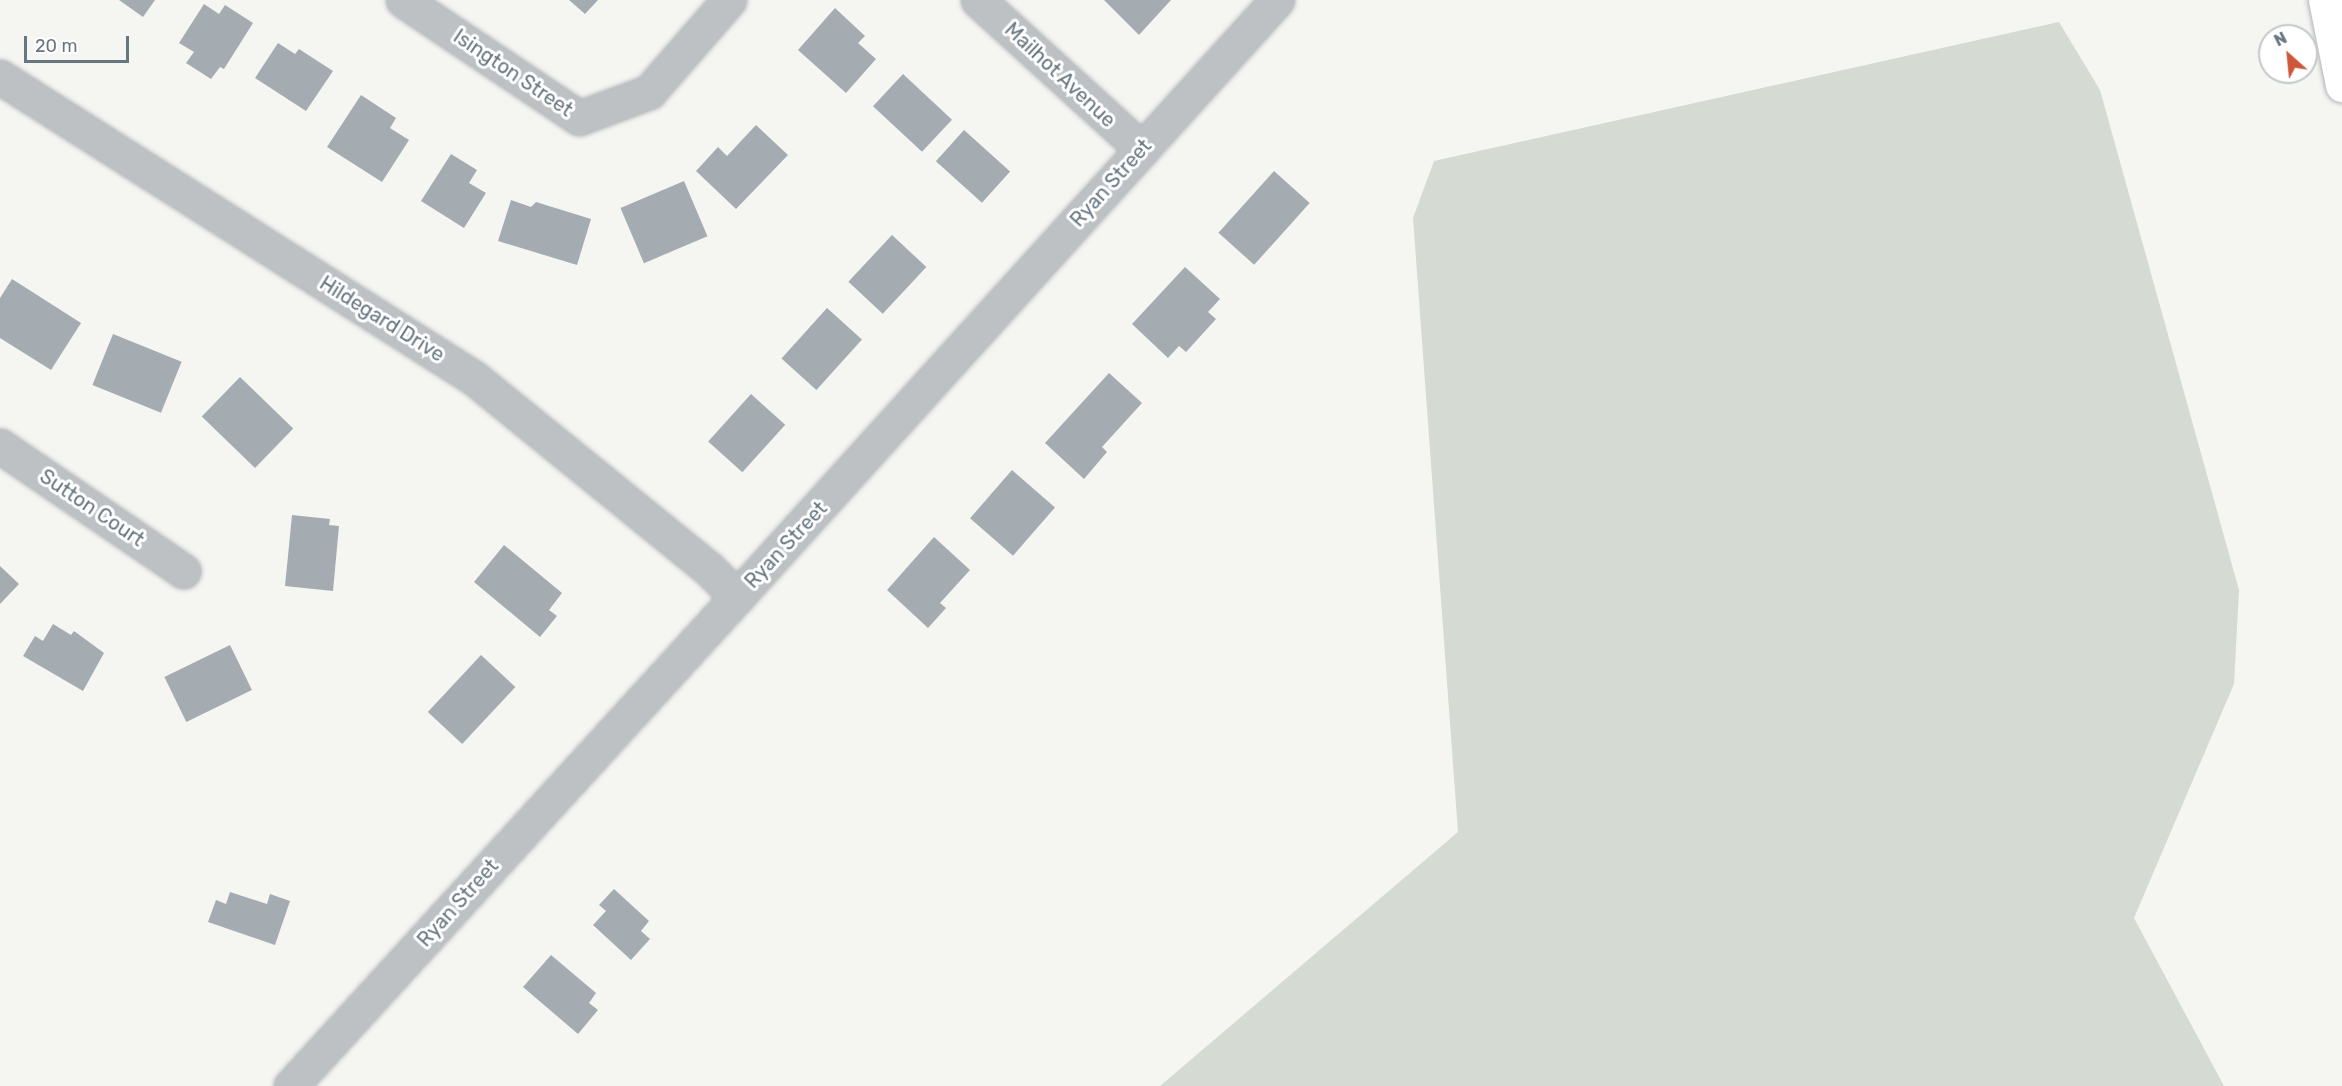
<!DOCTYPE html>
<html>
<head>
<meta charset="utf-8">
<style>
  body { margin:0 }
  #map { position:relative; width:2342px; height:1086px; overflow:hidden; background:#f5f5f2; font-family:Rubik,sans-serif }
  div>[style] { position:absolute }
  .green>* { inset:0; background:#d5dad2 }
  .building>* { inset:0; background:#a5acb1; transform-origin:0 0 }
  .roads { filter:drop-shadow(0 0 2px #b1b4b7) drop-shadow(0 0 2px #b1b4b7) }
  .minor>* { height:33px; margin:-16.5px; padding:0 16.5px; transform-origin:16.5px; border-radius:16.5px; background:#bdc1c4 }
  .tertiary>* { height:33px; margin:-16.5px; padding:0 16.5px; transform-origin:16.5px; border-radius:16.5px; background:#bdc1c4 }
  .motorway>* { height:33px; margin:-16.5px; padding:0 16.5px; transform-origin:16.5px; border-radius:16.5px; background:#fff }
  span { translate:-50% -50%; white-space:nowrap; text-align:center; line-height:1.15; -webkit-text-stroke:6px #fff; paint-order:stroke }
  .street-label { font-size:20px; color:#687680 }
  .north { position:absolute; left:2258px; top:24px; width:60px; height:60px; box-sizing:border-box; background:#fff; border:2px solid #c3c8cc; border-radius:50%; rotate:333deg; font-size:16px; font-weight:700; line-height:24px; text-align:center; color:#687680 }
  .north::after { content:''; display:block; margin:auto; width:21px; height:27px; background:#cd573a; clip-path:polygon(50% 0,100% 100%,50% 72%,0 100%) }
  .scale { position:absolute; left:24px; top:36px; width:105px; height:27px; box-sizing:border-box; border:3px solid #687680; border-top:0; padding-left:8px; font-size:18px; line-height:21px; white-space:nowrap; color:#687680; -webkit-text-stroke:4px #fff; paint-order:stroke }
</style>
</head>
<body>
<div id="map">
  <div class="green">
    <div style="clip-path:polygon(2059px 22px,2100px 90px,2239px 590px,2234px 684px,2134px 918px,2224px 1086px,1160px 1086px,1458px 832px,1413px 218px,1434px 161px)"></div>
  </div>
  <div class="building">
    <div style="clip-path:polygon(119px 0,155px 0,143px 17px)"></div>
    <div style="clip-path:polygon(569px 0,598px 0,585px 14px)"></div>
    <div style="clip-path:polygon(1104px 0,1171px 0,1139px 35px)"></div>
    <div style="clip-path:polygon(204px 4px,219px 14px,225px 5px,253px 23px,224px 69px,220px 67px,211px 79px,186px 63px,194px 52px,179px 43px)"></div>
    <div style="clip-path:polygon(835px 8px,865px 36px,858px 43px,876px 59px,846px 93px,798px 50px)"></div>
    <div style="clip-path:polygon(278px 43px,295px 54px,299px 49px,333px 71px,306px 111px,255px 78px)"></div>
    <div style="left:903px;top:74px;width:67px;height:44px;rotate:43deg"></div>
    <div style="clip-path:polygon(361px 95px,396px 118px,390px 128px,409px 140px,382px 182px,327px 147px)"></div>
    <div style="clip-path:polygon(756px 125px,788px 155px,736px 209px,696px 171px,718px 147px,727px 156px)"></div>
    <div style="left:964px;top:130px;width:62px;height:42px;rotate:42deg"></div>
    <div style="clip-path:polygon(451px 154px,477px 170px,469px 183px,486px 193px,464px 228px,421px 201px)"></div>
    <div style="left:1274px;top:171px;width:48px;height:83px;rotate:42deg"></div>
    <div style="left:684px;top:181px;width:60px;height:69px;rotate:67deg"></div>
    <div style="clip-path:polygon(511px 200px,531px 207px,536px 202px,591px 219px,577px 265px,498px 241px)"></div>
    <div style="left:892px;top:235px;width:47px;height:64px;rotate:43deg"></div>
    <div style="clip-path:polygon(1185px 267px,1220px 299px,1208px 312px,1216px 319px,1186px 352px,1179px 346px,1168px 358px,1132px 324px)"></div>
    <div style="clip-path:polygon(12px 279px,81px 323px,51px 370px,0 338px,0 298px)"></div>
    <div style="left:827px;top:308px;width:47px;height:68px;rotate:42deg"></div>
    <div style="left:113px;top:334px;width:74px;height:55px;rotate:22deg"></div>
    <div style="clip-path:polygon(1109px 373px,1142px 403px,1102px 447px,1107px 452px,1084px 479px,1045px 443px)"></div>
    <div style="left:240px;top:377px;width:74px;height:55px;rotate:44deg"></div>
    <div style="left:751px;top:394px;width:46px;height:64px;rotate:42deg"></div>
    <div style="left:1012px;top:470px;width:57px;height:64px;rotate:41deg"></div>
    <div style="clip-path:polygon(292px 515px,330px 519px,329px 525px,339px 526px,333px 591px,285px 586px)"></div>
    <div style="clip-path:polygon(934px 537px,970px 570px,940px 603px,946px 608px,928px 628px,887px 590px)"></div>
    <div style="clip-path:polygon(504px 545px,562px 593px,549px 610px,557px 616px,540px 637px,474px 582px)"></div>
    <div style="clip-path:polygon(0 566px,19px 584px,0 604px)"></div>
    <div style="clip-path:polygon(53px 624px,71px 635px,74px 631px,104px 653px,83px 691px,23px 656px,35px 636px,43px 641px)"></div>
    <div style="left:230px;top:645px;width:50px;height:73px;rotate:64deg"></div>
    <div style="left:481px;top:655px;width:47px;height:78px;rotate:43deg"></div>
    <div style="clip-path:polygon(614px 889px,649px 921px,641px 931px,650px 939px,631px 960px,593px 925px,606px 911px,599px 905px)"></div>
    <div style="clip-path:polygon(230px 892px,267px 904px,270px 894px,290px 901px,275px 945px,208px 922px,216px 900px,226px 904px)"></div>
    <div style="clip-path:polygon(551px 955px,596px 993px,589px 1003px,598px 1010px,578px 1034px,523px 987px)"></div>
  </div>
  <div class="roads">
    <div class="minor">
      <div style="left:403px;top:0;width:212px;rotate:33.8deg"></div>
      <div style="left:579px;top:118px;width:75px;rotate:-20.4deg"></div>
      <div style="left:649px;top:92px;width:122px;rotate:-49deg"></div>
      <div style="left:978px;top:0;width:222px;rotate:42.3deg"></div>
      <div style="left:0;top:446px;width:222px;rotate:34.3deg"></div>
      <div style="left:737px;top:597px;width:805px;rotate:-47.87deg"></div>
    </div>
    <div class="tertiary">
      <div style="left:0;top:77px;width:561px;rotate:32.42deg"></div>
      <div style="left:474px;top:378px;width:303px;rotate:39.1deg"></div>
      <div style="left:709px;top:569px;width:40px;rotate:45deg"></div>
      <div style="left:737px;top:597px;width:662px;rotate:132.37deg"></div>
    </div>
    <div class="motorway">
      <div style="left:2325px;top:0;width:87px;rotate:78.7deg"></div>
    </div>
  </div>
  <div class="street-label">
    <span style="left:513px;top:73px;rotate:34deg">Isington Street</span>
    <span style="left:1060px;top:75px;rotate:43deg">Mailhot Avenue</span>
    <span style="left:1111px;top:183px;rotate:-48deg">Ryan Street</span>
    <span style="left:382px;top:319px;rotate:32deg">Hildegard Drive</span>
    <span style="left:92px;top:508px;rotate:34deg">Sutton Court</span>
    <span style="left:786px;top:545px;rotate:-47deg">Ryan Street</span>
    <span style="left:458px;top:903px;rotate:-48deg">Ryan Street</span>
  </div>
  <div class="north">N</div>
  <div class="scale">20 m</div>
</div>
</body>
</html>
